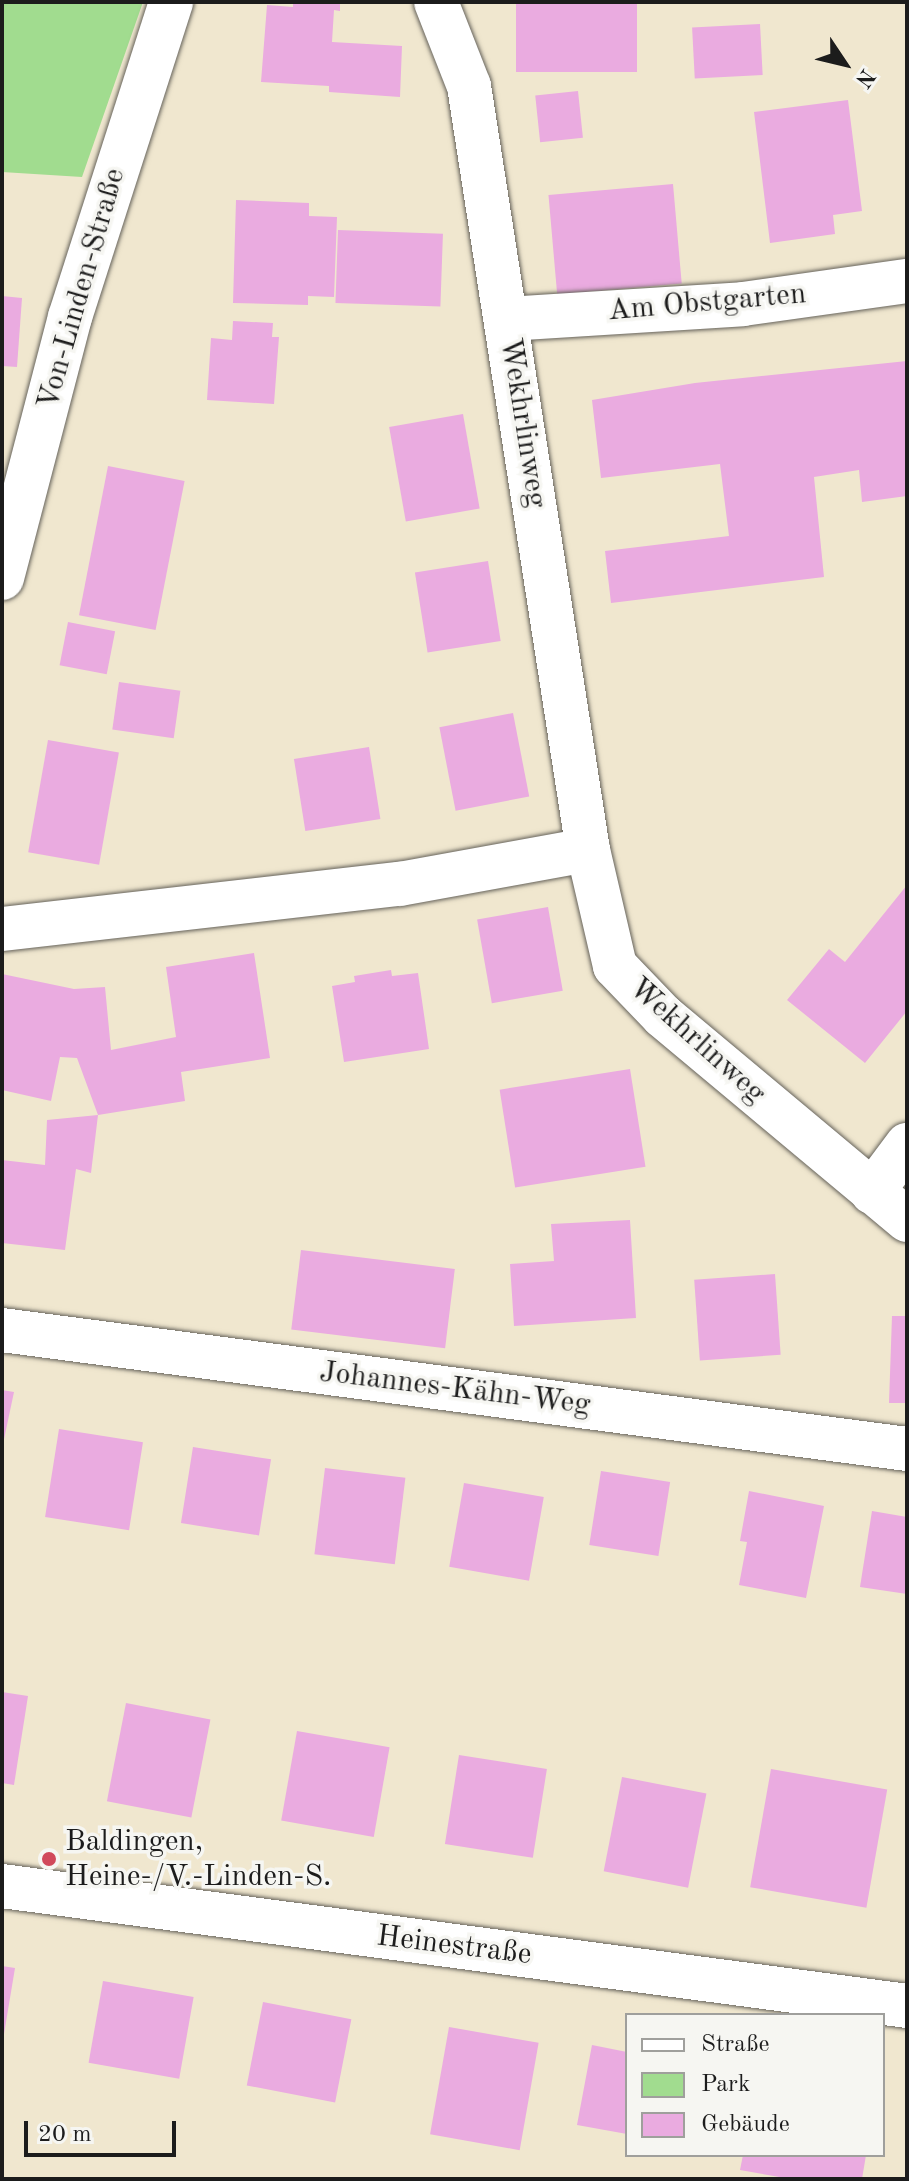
<!DOCTYPE html>
<html>
<head>
<meta charset="utf-8">
<style>
  body { margin:0 }
  #map { position:relative; width:909px; height:2181px; overflow:hidden; background:#f0e7cf; font-family:"Old Standard TT",serif }
  div>[style] { position:absolute }
  .green>* { inset:0; background:#a1dc8f }
  .building>* { inset:0; background:#eaabe0; transform-origin:0 0 }
  .roads { filter:drop-shadow(0 0 2px #66635b) drop-shadow(0 0 2px #66635b) }
  .minor>* { height:44px; margin:-22px; padding:0 22px; transform-origin:22px; border-radius:22px; background:#fff }
  .dots>* { width:22px; height:22px; translate:-50% -50%; box-sizing:border-box; border:4px solid #f6f6f2; border-radius:50% }
  span { translate:-50% -50%; white-space:nowrap; text-align:center; line-height:1.15; -webkit-text-stroke:7px #f6f6f2; paint-order:stroke }
  .street-label { font-size:30px; color:#1c1c1c }
  .poi-label { font-size:30px; color:#1c1c1c }
  .left { translate:0 -50%; text-align:left }
  .frame { position:absolute; inset:0; border:4px solid #1c1c1c; pointer-events:none }
  .legend { position:absolute; left:625px; top:2013px; width:260px; height:144px; box-sizing:border-box; background:#f6f6f2; border:2px solid #9f9f9c; margin:0; padding:10px 14px; list-style:none; font-size:24px; color:#1c1c1c }
  .legend li { display:flex; align-items:center; gap:16px; height:40px }
  .legend b { width:40px; border:2px solid #9f9f9c }
  .north { position:absolute; left:805px; top:24px; width:80px; height:80px; -webkit-text-stroke:6px #f6f6f2; paint-order:stroke; rotate:125deg; font-size:22px; font-weight:700; line-height:32px; text-align:center; color:#1c1c1c }
  .north::after { content:''; display:block; margin:auto; width:28px; height:36px; background:#1c1c1c; clip-path:polygon(50% 0,100% 100%,50% 72%,0 100%) }
  .scale { position:absolute; left:24px; top:2121px; width:152px; height:36px; box-sizing:border-box; border:4px solid #1c1c1c; border-top:0; padding-left:10px; font-size:24px; line-height:28px; white-space:nowrap; color:#1c1c1c; -webkit-text-stroke:6px #f6f6f2; paint-order:stroke }
</style>
</head>
<body>
<div id="map">
  <div class="green">
    <div style="clip-path:polygon(2px 2px,143px 2px,82px 177px,2px 172px)"></div>
  </div>
  <div class="building">
    <div style="clip-path:polygon(293px 2px,340px 2px,340px 11px,334px 10px,332px 42px,402px 46px,400px 97px,329px 92px,329px 86px,261px 82px,267px 5px,293px 7px)"></div>
    <div style="left:516px;top:2px;width:121px;height:70px"></div>
    <div style="left:760px;top:24px;width:51px;height:68px;rotate:87deg"></div>
    <div style="left:578px;top:91px;width:47px;height:43px;rotate:84deg"></div>
    <div style="clip-path:polygon(848px 100px,862px 211px,833px 215px,835px 234px,770px 243px,754px 112px)"></div>
    <div style="left:673px;top:184px;width:100px;height:125px;rotate:85deg"></div>
    <div style="clip-path:polygon(236px 200px,309px 203px,309px 216px,337px 217px,334px 297px,308px 296px,308px 305px,233px 303px)"></div>
    <div style="left:338px;top:230px;width:105px;height:73px;rotate:2deg"></div>
    <div style="clip-path:polygon(2px 296px,22px 298px,17px 367px,2px 366px)"></div>
    <div style="clip-path:polygon(233px 321px,273px 323px,272px 337px,279px 337px,274px 404px,207px 400px,211px 338px,232px 340px)"></div>
    <div style="clip-path:polygon(907px 361px,907px 496px,862px 502px,859px 470px,814px 477px,824px 577px,611px 603px,605px 551px,729px 536px,720px 464px,601px 478px,592px 400px,695px 383px)"></div>
    <div style="left:463px;top:414px;width:96px;height:75px;rotate:80deg"></div>
    <div style="left:108px;top:466px;width:78px;height:152px;rotate:11deg"></div>
    <div style="left:488px;top:561px;width:81px;height:74px;rotate:81deg"></div>
    <div style="left:68px;top:622px;width:48px;height:44px;rotate:11deg"></div>
    <div style="left:119px;top:682px;width:62px;height:48px;rotate:8deg"></div>
    <div style="left:513px;top:713px;width:85px;height:75px;rotate:79deg"></div>
    <div style="left:48px;top:740px;width:72px;height:114px;rotate:10deg"></div>
    <div style="left:369px;top:747px;width:73px;height:76px;rotate:81deg"></div>
    <div style="clip-path:polygon(907px 885px,907px 1011px,865px 1063px,787px 1000px,829px 949px,845px 962px)"></div>
    <div style="left:548px;top:907px;width:85px;height:72px;rotate:80deg"></div>
    <div style="clip-path:polygon(254px 953px,270px 1058px,181px 1072px,185px 1101px,98px 1115px,77px 1058px,60px 1057px,51px 1101px,2px 1090px,2px 974px,74px 989px,105px 987px,111px 1050px,176px 1037px,166px 967px)"></div>
    <div style="clip-path:polygon(391px 970px,392px 976px,418px 973px,429px 1049px,344px 1062px,332px 986px,355px 982px,354px 976px)"></div>
    <div style="left:630px;top:1069px;width:99px;height:132px;rotate:81deg"></div>
    <div style="clip-path:polygon(98px 1115px,91px 1173px,76px 1169px,65px 1250px,2px 1243px,2px 1160px,45px 1165px,47px 1120px)"></div>
    <div style="clip-path:polygon(630px 1220px,636px 1318px,514px 1326px,510px 1264px,554px 1261px,551px 1224px)"></div>
    <div style="left:301px;top:1250px;width:155px;height:80px;rotate:7deg"></div>
    <div style="left:775px;top:1274px;width:81px;height:81px;rotate:86deg"></div>
    <div style="clip-path:polygon(892px 1316px,907px 1316px,907px 1403px,889px 1403px)"></div>
    <div style="clip-path:polygon(2px 1390px,14px 1392px,3px 1444px,2px 1444px)"></div>
    <div style="left:59px;top:1429px;width:85px;height:89px;rotate:9deg"></div>
    <div style="left:193px;top:1447px;width:79px;height:77px;rotate:9deg"></div>
    <div style="left:325px;top:1468px;width:81px;height:87px;rotate:7deg"></div>
    <div style="left:601px;top:1471px;width:70px;height:75px;rotate:9deg"></div>
    <div style="left:464px;top:1483px;width:81px;height:85px;rotate:10deg"></div>
    <div style="clip-path:polygon(749px 1491px,824px 1506px,806px 1598px,739px 1585px,747px 1542px,740px 1541px)"></div>
    <div style="clip-path:polygon(872px 1511px,907px 1517px,907px 1594px,860px 1587px)"></div>
    <div style="clip-path:polygon(2px 1692px,28px 1696px,14px 1785px,2px 1783px)"></div>
    <div style="left:126px;top:1703px;width:86px;height:100px;rotate:11deg"></div>
    <div style="left:297px;top:1731px;width:94px;height:91px;rotate:10deg"></div>
    <div style="left:459px;top:1755px;width:89px;height:90px;rotate:9deg"></div>
    <div style="left:771px;top:1769px;width:118px;height:120px;rotate:10deg"></div>
    <div style="left:622px;top:1777px;width:86px;height:96px;rotate:11deg"></div>
    <div style="clip-path:polygon(2px 1966px,15px 1968px,4px 2034px,2px 2034px)"></div>
    <div style="left:103px;top:1981px;width:92px;height:83px;rotate:10deg"></div>
    <div style="left:263px;top:2002px;width:90px;height:85px;rotate:11deg"></div>
    <div style="left:449px;top:2027px;width:91px;height:109px;rotate:10deg"></div>
    <div style="clip-path:polygon(592px 2045px,627px 2052px,627px 2134px,577px 2125px)"></div>
    <div style="clip-path:polygon(743px 2155px,866px 2155px,862px 2179px,791px 2179px,740px 2170px)"></div>
  </div>
  <div class="roads">
    <div class="minor">
      <div style="left:436px;top:2px;width:90px;rotate:68.6deg"></div>
      <div style="left:469px;top:86px;width:773px;rotate:81.15deg"></div>
      <div style="left:588px;top:850px;width:119px;rotate:76.9deg"></div>
      <div style="left:615px;top:966px;width:69px;rotate:46.2deg"></div>
      <div style="left:663px;top:1016px;width:318px;rotate:39.9deg"></div>
      <div style="left:507px;top:319px;width:236px;rotate:-3.6deg"></div>
      <div style="left:743px;top:304px;width:166px;rotate:-8deg"></div>
      <div style="left:2px;top:578px;width:270px;rotate:-75.4deg"></div>
      <div style="left:70px;top:317px;width:331px;rotate:-72.2deg"></div>
      <div style="left:2px;top:929px;width:401px;rotate:-6.5deg"></div>
      <div style="left:400px;top:884px;width:191px;rotate:-10.3deg"></div>
      <div style="left:872px;top:1192px;width:59px;rotate:-53.3deg"></div>
      <div style="left:2px;top:1330px;width:913px;rotate:7.49deg"></div>
      <div style="left:2px;top:1886px;width:913px;rotate:7.55deg"></div>
    </div>
  </div>
  <div class="dots">
    <div style="left:49px;top:1859px;background:#d1495b"></div>
  </div>
  <div class="street-label">
    <span style="left:82px;top:289px;rotate:-74deg">Von-Linden-Straße</span>
    <span style="left:707px;top:303px;rotate:-5deg">Am Obstgarten</span>
    <span style="left:523px;top:423px;rotate:81deg">Wekhrlinweg</span>
    <span style="left:697px;top:1041px;rotate:42deg">Wekhrlinweg</span>
    <span style="left:455px;top:1389px;rotate:7deg">Johannes-Kähn-Weg</span>
    <span style="left:454px;top:1946px;rotate:7deg">Heinestraße</span>
  </div>
  <div class="poi-label">
    <span class="left" style="left:65px;top:1859px">Baldingen,<br>Heine-/V.-Linden-S.</span>
  </div>
  <div class="frame"></div>
  <ul class="legend">
  <li><b style="height:10px;background:#fff"></b>Straße</li>
  <li><b style="height:22px;background:#a1dc8f"></b>Park</li>
  <li><b style="height:22px;background:#eaabe0"></b>Gebäude</li>
  </ul>
  <div class="north">N</div>
  <div class="scale">20 m</div>
</div>
</body>
</html>
